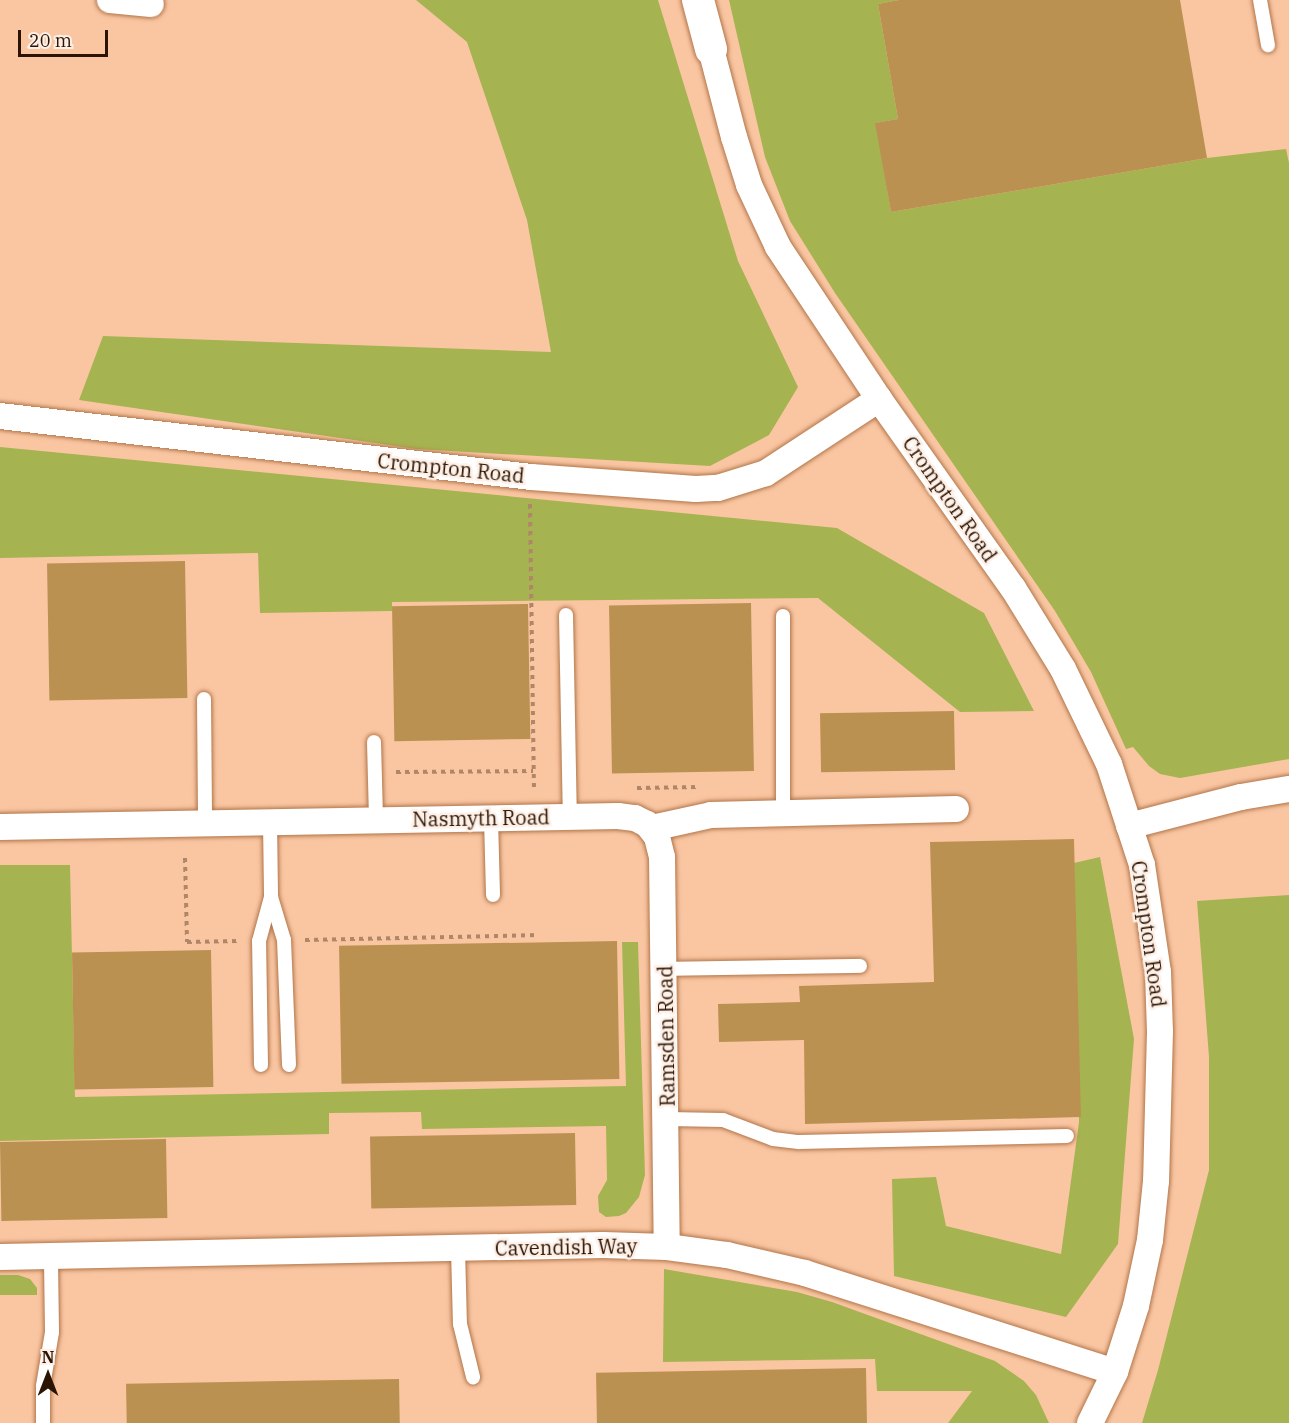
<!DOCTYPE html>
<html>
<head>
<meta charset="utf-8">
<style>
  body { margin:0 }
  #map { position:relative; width:1289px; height:1423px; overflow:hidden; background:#fac6a2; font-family:"IBM Plex Serif",serif }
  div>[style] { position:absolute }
  .green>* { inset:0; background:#a6b351 }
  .building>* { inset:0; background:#bb9152; transform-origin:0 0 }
  .path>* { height:4px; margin-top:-2px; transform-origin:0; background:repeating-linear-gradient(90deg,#b08669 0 4.5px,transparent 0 9px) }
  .roads { filter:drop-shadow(0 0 2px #b2764a) drop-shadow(0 0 2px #b2764a) }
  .service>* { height:14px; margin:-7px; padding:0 7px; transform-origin:7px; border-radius:7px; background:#fff }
  .minor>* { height:26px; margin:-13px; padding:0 13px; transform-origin:13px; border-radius:13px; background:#fff }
  .tertiary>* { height:32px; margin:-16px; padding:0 16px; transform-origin:16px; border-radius:16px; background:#fff }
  span { translate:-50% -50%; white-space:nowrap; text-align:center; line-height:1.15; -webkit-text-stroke:5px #fef0e7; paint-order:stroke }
  .street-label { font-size:20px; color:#2b1403 }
  .north { position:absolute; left:18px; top:1345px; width:60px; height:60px; -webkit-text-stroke:4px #fef0e7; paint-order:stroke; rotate:0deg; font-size:16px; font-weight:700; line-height:24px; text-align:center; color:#2b1403 }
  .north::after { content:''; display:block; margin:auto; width:21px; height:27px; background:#2b1403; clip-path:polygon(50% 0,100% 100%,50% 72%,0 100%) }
  .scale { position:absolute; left:18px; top:30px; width:90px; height:27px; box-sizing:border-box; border:3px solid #2b1403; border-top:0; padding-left:8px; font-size:18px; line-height:21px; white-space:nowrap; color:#2b1403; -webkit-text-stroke:4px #fef0e7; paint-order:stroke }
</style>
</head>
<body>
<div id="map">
  <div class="green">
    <div style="clip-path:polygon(416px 0,658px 0,738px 261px,798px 387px,769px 435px,710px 466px,416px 449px,79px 400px,103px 336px,551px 352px,527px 220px,467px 42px)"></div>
    <div style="clip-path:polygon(729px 0,899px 0,878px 4px,898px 119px,876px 123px,891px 212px,1207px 158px,1286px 149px,1289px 163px,1289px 759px,1180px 778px,1160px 774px,1149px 766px,1133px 747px,1126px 749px,1091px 672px,1055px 611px,835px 293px,790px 221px,765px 157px)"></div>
    <div style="clip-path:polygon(0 447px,837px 528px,984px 613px,1034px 711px,960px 712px,818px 598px,392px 602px,392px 611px,260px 613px,258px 553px,0 558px)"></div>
    <div style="clip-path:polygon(1100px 857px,1134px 1039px,1118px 1244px,1066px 1317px,894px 1276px,892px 1179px,936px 1177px,946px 1226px,1061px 1254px,1079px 1122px,1074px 863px)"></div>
    <div style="clip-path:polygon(0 865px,70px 865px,75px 1097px,626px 1086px,622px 942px,638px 942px,645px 1175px,639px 1197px,626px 1213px,619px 1216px,606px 1217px,599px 1212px,598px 1196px,607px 1180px,606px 1126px,422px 1129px,421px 1112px,329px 1113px,329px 1134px,0 1141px)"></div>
    <div style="clip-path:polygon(1289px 895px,1289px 1423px,1142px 1423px,1158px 1370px,1209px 1170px,1209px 1057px,1197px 901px)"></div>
    <div style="clip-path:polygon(664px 1269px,797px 1292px,832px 1302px,995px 1361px,1024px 1381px,1036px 1395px,1049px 1423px,948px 1423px,972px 1391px,877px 1391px,875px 1359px,663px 1362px)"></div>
    <div style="clip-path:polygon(0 1275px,18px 1275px,30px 1279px,37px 1288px,37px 1295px,0 1295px)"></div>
  </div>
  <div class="building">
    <div style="clip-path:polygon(899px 0,1180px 0,1207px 158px,891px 212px,875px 123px,898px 119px,878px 4px)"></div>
    <div style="left:185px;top:561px;width:137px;height:138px;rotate:89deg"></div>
    <div style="left:751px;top:603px;width:168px;height:142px;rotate:89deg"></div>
    <div style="left:528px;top:604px;width:135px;height:136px;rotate:89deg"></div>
    <div style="left:954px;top:711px;width:59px;height:134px;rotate:89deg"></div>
    <div style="clip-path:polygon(1074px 839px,1081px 1117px,805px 1124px,804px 1040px,719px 1042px,718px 1004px,800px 1002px,799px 986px,934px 982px,930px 842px)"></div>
    <div style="left:617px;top:941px;width:138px;height:278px;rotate:89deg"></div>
    <div style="left:211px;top:950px;width:137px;height:139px;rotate:89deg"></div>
    <div style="left:575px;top:1133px;width:72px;height:205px;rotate:89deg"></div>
    <div style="left:166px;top:1139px;width:79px;height:166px;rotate:89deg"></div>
    <div style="left:866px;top:1368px;width:55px;height:270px;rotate:89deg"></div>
    <div style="left:399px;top:1379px;width:44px;height:273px;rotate:89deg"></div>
  </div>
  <div class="path">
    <div style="left:530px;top:504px;width:287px;rotate:89.2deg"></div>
    <div style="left:396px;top:772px;width:137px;rotate:-0.4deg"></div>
    <div style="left:637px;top:788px;width:61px;rotate:-0.9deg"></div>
    <div style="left:185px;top:858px;width:84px;rotate:88.6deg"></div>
    <div style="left:187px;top:942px;width:50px;rotate:-1.1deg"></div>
    <div style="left:305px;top:940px;width:234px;rotate:-1.2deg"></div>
  </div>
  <div class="roads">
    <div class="service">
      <div style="left:1260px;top:0;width:46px;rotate:79.9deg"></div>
      <div style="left:566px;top:615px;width:202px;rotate:88.9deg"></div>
      <div style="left:783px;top:616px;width:197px;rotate:90deg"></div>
      <div style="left:204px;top:699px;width:124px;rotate:89.5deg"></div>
      <div style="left:374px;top:742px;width:78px;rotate:88.5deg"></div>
      <div style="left:491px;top:818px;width:77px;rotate:88.5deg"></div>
      <div style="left:270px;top:822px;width:75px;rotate:89.2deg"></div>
      <div style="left:271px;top:897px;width:45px;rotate:73.2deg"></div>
      <div style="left:284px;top:940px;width:125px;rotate:87.7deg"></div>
      <div style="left:665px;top:969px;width:195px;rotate:-0.9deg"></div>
      <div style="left:261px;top:1065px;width:124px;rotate:-90.9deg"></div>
      <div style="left:259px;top:941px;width:46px;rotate:-74.7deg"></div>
      <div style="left:667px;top:1119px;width:56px;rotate:1deg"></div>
      <div style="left:723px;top:1120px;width:53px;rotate:20.8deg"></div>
      <div style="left:773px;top:1139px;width:26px;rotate:7deg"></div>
      <div style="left:799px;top:1142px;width:268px;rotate:-1.3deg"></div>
      <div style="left:458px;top:1249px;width:75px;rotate:88.5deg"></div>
      <div style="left:460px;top:1324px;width:55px;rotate:76.2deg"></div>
      <div style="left:43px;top:1423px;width:37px;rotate:-90deg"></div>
      <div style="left:43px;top:1386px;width:55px;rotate:-80.5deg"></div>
      <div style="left:52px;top:1332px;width:75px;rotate:-90.8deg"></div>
    </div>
    <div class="minor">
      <div style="left:110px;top:0;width:41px;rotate:5.6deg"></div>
      <div style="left:711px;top:49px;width:91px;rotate:75.4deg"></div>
      <div style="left:734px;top:137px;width:50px;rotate:72.6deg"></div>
      <div style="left:749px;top:185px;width:68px;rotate:64.9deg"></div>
      <div style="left:778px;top:247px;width:182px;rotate:56.4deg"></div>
      <div style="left:879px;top:399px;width:232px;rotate:54.7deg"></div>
      <div style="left:1013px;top:588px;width:95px;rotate:58.3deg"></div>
      <div style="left:1063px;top:669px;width:106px;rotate:64.2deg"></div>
      <div style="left:1109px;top:764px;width:106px;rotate:71.9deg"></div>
      <div style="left:1142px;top:865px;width:108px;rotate:81.5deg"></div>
      <div style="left:1158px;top:972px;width:59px;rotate:88.1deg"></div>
      <div style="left:1160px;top:1031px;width:150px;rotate:91.5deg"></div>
      <div style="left:1156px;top:1181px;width:59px;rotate:95.8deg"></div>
      <div style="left:1150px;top:1240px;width:67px;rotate:102deg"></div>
      <div style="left:1136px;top:1306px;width:69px;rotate:107.7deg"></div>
      <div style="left:1115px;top:1372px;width:57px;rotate:116.1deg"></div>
      <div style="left:0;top:416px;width:534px;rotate:6.55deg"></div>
      <div style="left:531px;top:477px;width:165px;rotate:4.2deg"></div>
      <div style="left:696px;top:489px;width:22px;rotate:-3deg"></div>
      <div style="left:718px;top:488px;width:50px;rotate:-17.4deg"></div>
      <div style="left:766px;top:473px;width:135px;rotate:-33.2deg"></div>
      <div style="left:1129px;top:826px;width:116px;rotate:-14.5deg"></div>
      <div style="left:1241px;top:797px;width:49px;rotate:-9.5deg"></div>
      <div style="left:0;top:827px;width:618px;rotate:-1.02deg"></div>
      <div style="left:618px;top:816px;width:17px;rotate:7deg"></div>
      <div style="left:635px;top:818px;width:13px;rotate:27deg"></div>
      <div style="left:647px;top:824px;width:16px;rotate:52deg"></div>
      <div style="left:657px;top:837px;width:21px;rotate:76deg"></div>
      <div style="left:662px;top:857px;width:390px;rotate:89.3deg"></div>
      <div style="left:652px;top:828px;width:60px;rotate:-12.4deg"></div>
      <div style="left:711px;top:815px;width:245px;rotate:-1.4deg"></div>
      <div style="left:0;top:1257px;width:603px;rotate:-1.14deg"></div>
      <div style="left:603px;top:1245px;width:64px;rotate:1.8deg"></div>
      <div style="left:667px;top:1247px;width:61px;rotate:7.6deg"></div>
      <div style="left:727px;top:1255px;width:80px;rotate:13deg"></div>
      <div style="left:805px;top:1273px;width:325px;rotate:17.7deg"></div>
    </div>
    <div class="tertiary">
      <div style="left:698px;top:0;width:51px;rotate:75.1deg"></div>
    </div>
  </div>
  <div class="street-label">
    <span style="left:451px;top:468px;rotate:6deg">Crompton Road</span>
    <span style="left:950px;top:499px;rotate:55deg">Crompton Road</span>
    <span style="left:481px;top:818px;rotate:-1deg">Nasmyth Road</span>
    <span style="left:1149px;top:934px;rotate:82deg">Crompton Road</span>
    <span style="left:666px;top:1036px;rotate:-91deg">Ramsden Road</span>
    <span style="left:566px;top:1247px;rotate:-1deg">Cavendish Way</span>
  </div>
  <div class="north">N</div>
  <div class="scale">20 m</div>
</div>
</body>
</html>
